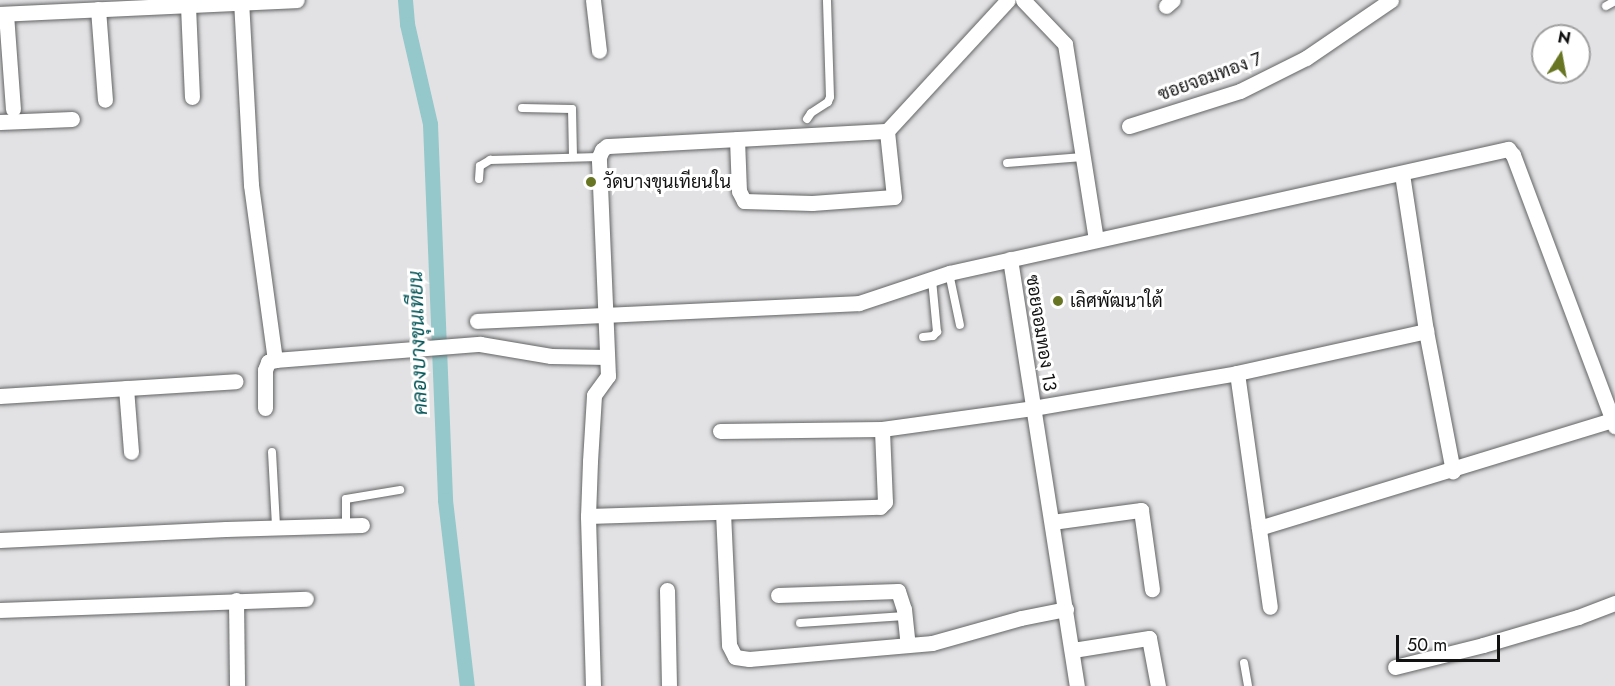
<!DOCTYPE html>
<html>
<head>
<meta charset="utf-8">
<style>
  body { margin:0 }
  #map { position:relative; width:1615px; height:686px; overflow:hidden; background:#e2e2e4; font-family:Jost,Sarabun,sans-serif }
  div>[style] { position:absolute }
  .canal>* { height:15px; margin:-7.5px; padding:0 7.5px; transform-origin:7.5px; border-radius:7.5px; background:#94c8cb }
  .roads { filter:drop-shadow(0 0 2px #636465) drop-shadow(0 0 2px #636465) }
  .service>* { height:8px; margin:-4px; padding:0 4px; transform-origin:4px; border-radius:4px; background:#fff }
  .minor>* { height:15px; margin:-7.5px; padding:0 7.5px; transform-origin:7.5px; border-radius:7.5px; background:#fff }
  .dots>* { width:16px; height:16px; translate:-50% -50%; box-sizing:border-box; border:3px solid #fff; border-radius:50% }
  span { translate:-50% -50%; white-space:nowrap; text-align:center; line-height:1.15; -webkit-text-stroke:6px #fff; paint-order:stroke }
  .street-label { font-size:18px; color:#121213 }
  .poi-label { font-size:18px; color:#121213 }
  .left { translate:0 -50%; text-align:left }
  .water-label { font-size:20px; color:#035457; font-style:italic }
  .north { position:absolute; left:1531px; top:24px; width:60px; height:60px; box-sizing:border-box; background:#fff; border:2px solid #a0a0a1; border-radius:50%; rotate:11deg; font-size:16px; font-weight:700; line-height:24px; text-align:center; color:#121213 }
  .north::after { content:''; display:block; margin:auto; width:21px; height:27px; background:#687623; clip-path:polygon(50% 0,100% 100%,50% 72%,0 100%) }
  .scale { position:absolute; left:1396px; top:635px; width:104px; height:27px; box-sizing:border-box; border:3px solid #121213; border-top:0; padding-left:8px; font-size:18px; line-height:21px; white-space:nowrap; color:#121213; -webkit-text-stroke:4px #fff; paint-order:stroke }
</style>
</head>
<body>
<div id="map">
  <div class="canal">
    <div style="left:405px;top:0;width:24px;rotate:85deg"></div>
    <div style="left:407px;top:24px;width:103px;rotate:77deg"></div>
    <div style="left:430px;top:124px;width:376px;rotate:87.7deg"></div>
    <div style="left:445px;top:500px;width:187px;rotate:83.3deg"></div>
  </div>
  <div class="roads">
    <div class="service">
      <div style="left:1606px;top:6px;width:10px;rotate:-29deg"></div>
      <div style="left:522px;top:108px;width:50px;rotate:1.1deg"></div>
      <div style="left:572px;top:109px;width:47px;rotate:88.8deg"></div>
      <div style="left:807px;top:119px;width:7px;rotate:-56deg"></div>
      <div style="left:811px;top:113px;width:20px;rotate:-33deg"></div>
      <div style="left:828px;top:102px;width:5px;rotate:-68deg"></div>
      <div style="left:830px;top:97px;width:97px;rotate:-91.8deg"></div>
      <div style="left:1007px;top:163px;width:76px;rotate:-4.5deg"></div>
      <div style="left:479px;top:179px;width:13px;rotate:-86deg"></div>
      <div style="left:480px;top:166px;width:12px;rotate:-31deg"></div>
      <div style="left:490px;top:160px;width:109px;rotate:-1.6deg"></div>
      <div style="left:949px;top:273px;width:53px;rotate:78.1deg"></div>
      <div style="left:923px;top:337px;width:10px;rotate:-6deg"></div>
      <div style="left:933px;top:336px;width:6px;rotate:-45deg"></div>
      <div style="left:937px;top:332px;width:52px;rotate:-95.5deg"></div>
      <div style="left:272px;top:452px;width:75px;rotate:86.9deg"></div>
      <div style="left:346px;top:526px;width:27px;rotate:-90deg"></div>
      <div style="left:346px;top:499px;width:55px;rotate:-9.5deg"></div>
      <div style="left:800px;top:623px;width:105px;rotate:-3.8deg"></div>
      <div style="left:1244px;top:663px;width:23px;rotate:80deg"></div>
    </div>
    <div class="minor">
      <div style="left:241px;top:0;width:185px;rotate:86.9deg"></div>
      <div style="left:251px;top:185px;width:177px;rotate:82.2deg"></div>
      <div style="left:593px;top:0;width:51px;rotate:83.3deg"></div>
      <div style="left:1023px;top:0;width:61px;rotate:46.3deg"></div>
      <div style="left:1065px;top:44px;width:198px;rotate:81deg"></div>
      <div style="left:188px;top:6px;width:91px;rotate:87.5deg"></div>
      <div style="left:1166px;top:6px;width:9px;rotate:-41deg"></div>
      <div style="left:98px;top:9px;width:91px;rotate:85.6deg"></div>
      <div style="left:0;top:14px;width:297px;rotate:-2.7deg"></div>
      <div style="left:6px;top:14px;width:95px;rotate:85.8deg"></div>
      <div style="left:0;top:122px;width:72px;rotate:-2.4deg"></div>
      <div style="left:1129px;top:126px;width:116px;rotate:-17.5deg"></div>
      <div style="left:1240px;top:91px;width:74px;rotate:-26.6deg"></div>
      <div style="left:1306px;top:58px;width:103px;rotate:-34.3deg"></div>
      <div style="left:737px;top:139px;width:52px;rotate:87.8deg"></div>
      <div style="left:739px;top:191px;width:11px;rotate:63deg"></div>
      <div style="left:744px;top:201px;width:68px;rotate:1.7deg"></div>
      <div style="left:812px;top:203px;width:82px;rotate:-4.2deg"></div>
      <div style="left:894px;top:197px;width:66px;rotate:-96.1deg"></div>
      <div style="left:1402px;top:174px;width:159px;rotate:81.3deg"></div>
      <div style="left:1426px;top:331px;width:143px;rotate:79.1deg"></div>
      <div style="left:1010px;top:259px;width:432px;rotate:81.1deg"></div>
      <div style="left:477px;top:321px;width:382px;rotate:-2.7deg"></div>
      <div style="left:859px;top:303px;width:95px;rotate:-18.4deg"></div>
      <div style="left:949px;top:273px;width:573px;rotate:-12.51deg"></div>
      <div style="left:1508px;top:149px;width:8px;rotate:50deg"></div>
      <div style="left:1513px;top:155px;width:290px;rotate:69.4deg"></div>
      <div style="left:1237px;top:373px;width:236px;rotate:82deg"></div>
      <div style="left:126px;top:388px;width:64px;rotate:85.5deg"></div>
      <div style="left:0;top:396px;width:236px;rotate:-3.6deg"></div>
      <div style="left:265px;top:408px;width:38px;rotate:-90deg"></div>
      <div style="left:265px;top:370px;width:9px;rotate:-69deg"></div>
      <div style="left:268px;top:362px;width:7px;rotate:-16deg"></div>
      <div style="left:275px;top:360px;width:206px;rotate:-4.5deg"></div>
      <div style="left:480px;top:344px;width:72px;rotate:9.6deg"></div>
      <div style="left:551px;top:356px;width:56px;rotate:1deg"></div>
      <div style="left:720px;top:431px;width:162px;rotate:-0.7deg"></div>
      <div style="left:882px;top:429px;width:152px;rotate:-7.9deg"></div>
      <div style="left:1033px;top:408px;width:207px;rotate:-9.7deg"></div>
      <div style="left:1237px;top:373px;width:194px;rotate:-12.5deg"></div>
      <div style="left:723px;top:512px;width:133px;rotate:87.4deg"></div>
      <div style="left:729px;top:645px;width:13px;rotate:63deg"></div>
      <div style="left:735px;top:657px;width:14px;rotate:8deg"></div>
      <div style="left:749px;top:659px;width:184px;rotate:-5deg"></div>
      <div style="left:932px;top:643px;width:92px;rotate:-15.7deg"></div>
      <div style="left:1021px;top:618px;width:46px;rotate:-11.3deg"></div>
      <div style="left:588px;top:516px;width:292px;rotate:-1.8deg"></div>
      <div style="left:880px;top:507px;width:7px;rotate:-45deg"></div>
      <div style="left:885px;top:502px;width:73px;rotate:-92.4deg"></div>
      <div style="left:1052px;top:522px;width:90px;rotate:-7.7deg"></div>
      <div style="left:1141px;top:510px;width:80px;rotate:82.1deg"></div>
      <div style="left:1259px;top:528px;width:372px;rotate:-17deg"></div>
      <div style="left:0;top:540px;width:226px;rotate:-2.8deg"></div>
      <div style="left:226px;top:529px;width:136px;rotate:-1.7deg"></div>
      <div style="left:667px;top:590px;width:96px;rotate:88.8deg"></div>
      <div style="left:778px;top:595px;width:120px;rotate:-1.9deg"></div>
      <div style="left:898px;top:591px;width:19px;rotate:72deg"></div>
      <div style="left:904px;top:609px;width:36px;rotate:84deg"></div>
      <div style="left:236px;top:600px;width:86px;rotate:89.3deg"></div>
      <div style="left:0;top:610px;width:306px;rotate:-2.1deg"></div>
      <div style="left:1073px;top:650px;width:77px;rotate:-9deg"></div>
      <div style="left:1149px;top:638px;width:49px;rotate:79.4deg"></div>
      <div style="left:1395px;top:667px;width:91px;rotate:-14deg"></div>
      <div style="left:1483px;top:645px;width:99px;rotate:-16.4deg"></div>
      <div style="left:1578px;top:617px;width:40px;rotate:-21deg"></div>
      <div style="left:593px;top:686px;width:170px;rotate:-91.7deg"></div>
      <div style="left:588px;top:516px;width:55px;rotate:-87.9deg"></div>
      <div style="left:590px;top:461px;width:66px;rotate:-86.5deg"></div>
      <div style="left:594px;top:395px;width:24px;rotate:-54deg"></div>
      <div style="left:608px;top:376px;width:219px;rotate:-92.4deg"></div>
      <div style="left:599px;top:157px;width:8px;rotate:-67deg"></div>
      <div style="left:602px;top:150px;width:6px;rotate:-39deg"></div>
      <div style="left:607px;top:146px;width:280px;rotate:-3.1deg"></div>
      <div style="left:887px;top:131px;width:178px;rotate:-47.3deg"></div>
    </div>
  </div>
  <div class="dots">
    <div style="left:591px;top:182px;background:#687623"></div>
    <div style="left:1058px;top:301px;background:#687623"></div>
  </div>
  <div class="street-label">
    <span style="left:1210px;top:77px;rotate:-20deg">ซอยจอมทอง 7</span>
    <span style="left:1041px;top:333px;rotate:81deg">ซอยจอมทอง 13</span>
  </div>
  <div class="poi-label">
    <span class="left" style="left:603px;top:182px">วัดบางขุนเทียนใน</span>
    <span class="left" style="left:1070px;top:301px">เลิศพัฒนาใต้</span>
  </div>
  <div class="water-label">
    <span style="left:418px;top:343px;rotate:-92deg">คลองบางขุนเทียน</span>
  </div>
  <div class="north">N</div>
  <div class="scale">50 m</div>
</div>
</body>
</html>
